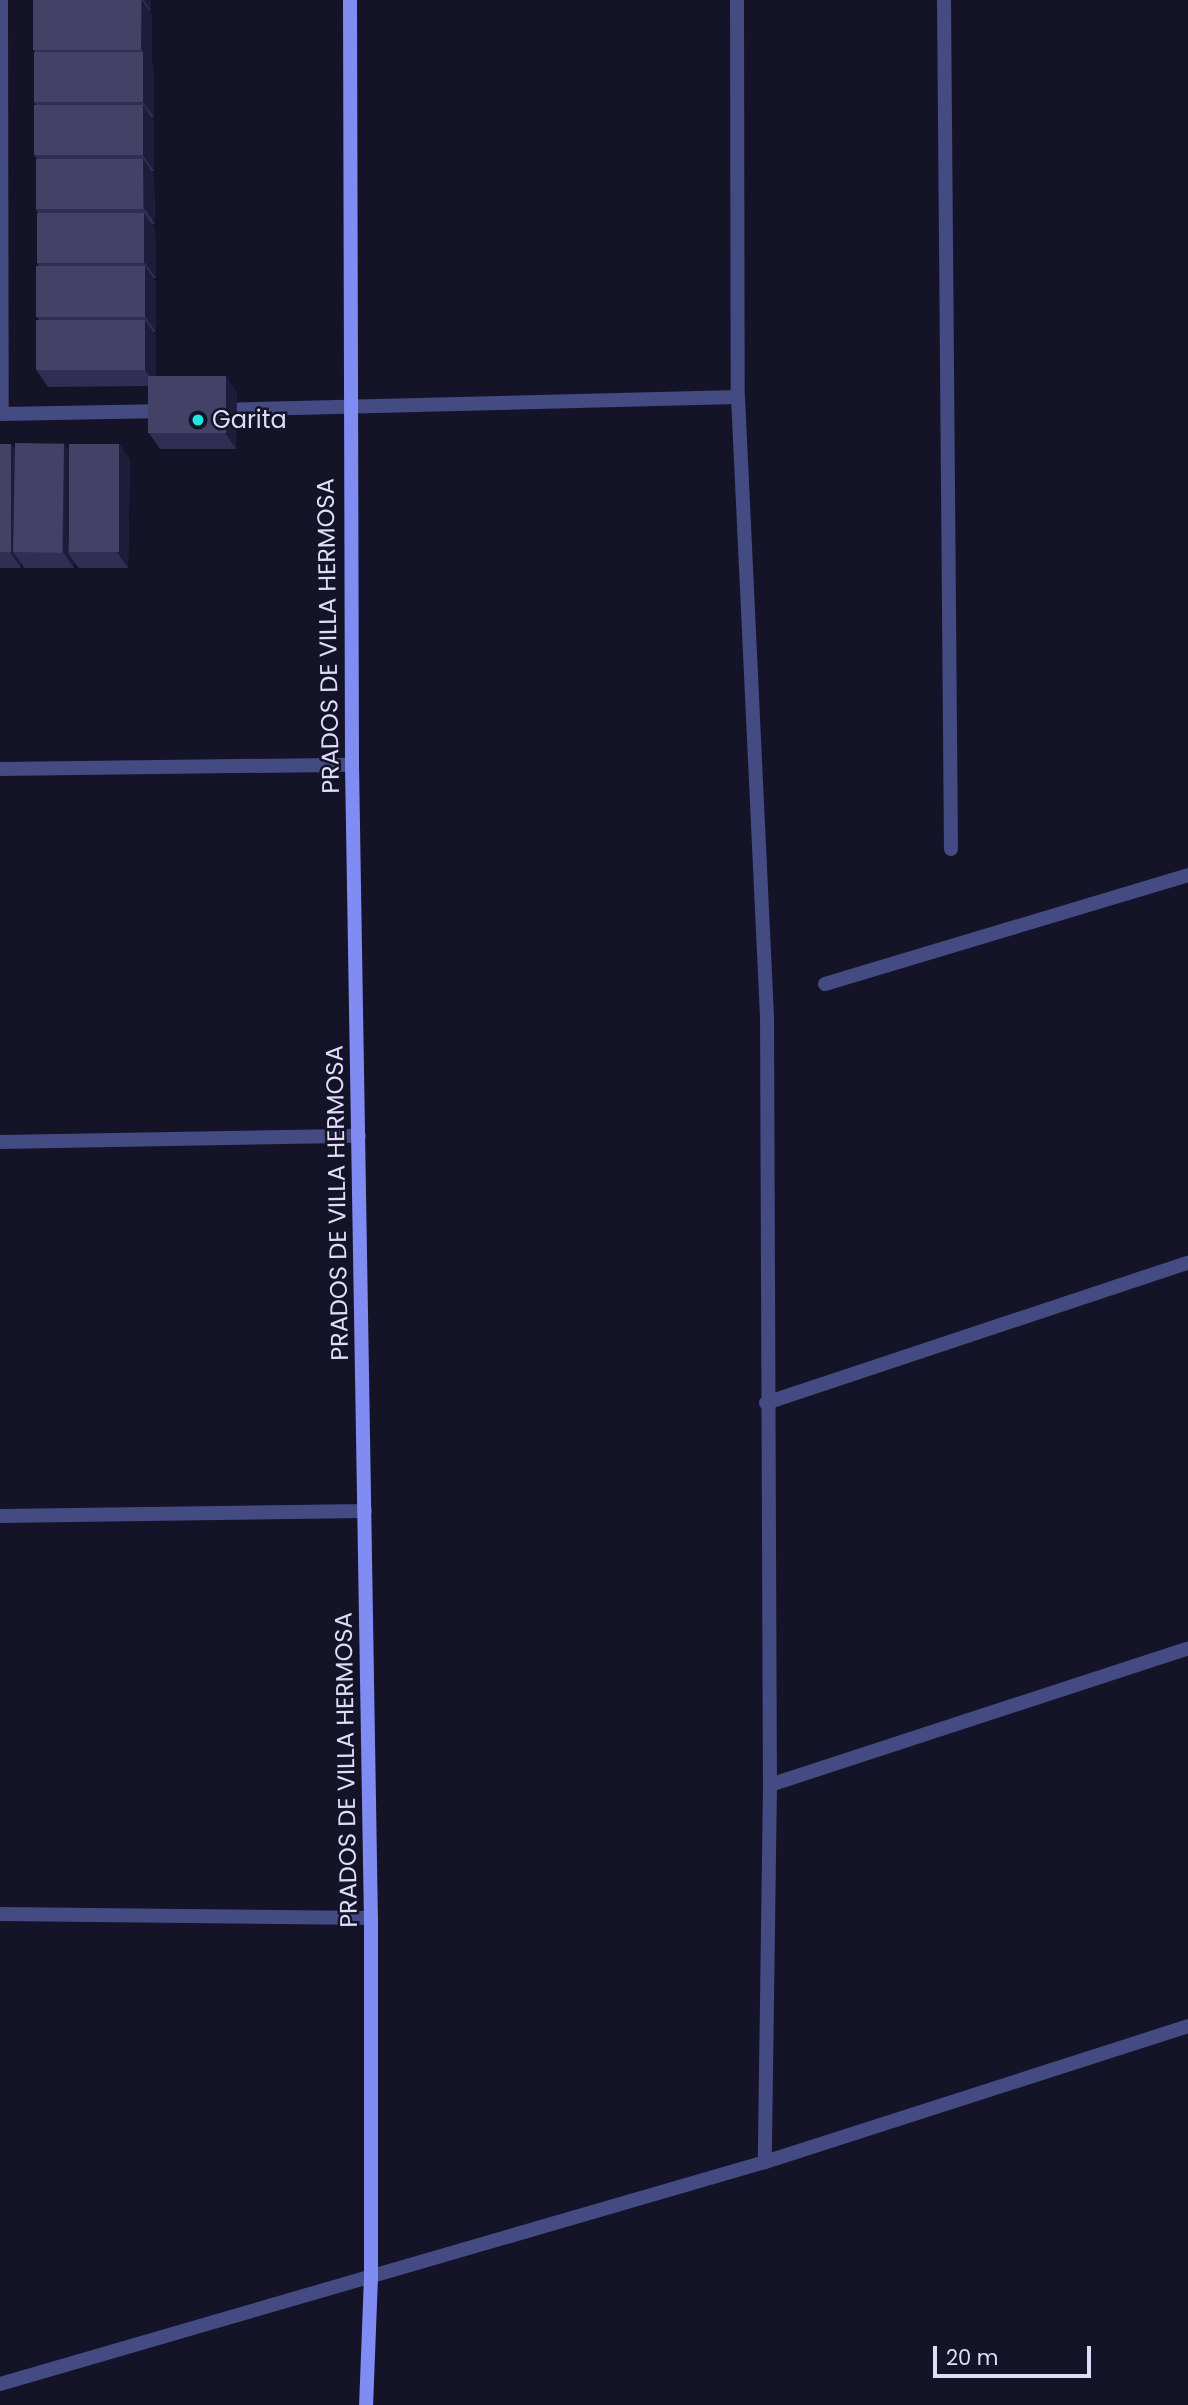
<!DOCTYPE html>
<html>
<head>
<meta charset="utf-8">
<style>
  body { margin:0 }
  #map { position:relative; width:1188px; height:2405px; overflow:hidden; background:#141328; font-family:Poppins,sans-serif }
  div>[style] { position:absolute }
  .street>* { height:14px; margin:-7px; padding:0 7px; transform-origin:7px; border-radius:7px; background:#444a82 }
  .secondary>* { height:14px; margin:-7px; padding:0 7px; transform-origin:7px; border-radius:7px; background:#808cf1 }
  .wall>* { inset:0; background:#312e54 }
  .shaded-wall>* { inset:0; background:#1e1b3b }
  .building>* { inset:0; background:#444166; transform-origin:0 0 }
  .dots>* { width:19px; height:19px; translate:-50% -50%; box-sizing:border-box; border:4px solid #141328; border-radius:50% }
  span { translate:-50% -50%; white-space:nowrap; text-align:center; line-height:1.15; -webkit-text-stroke:5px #141328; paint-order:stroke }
  .poi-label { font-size:24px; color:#dedefb }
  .left { translate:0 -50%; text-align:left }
  .street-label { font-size:24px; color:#dedefb }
  .scale { position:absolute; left:933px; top:2346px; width:158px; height:32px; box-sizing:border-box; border:4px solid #dedefb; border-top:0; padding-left:9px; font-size:21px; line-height:24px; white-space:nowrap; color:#dedefb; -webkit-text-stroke:5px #141328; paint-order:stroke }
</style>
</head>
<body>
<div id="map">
  <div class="street">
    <div style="left:1px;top:0;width:414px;rotate:89.9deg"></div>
    <div style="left:737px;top:0;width:397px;rotate:89.9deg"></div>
    <div style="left:738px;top:397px;width:621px;rotate:87.32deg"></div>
    <div style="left:767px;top:1017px;width:768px;rotate:89.78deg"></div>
    <div style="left:770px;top:1785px;width:377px;rotate:90.8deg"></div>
    <div style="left:944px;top:0;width:849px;rotate:89.53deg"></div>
    <div style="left:218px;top:410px;width:520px;rotate:-1.43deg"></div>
    <div style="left:0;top:414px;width:167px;rotate:-1deg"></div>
    <div style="left:0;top:769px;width:352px;rotate:-0.7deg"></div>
    <div style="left:825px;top:984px;width:379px;rotate:-16.7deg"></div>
    <div style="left:0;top:1142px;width:359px;rotate:-1deg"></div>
    <div style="left:766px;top:1403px;width:445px;rotate:-18.4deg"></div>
    <div style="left:0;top:1516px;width:365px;rotate:-0.8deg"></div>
    <div style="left:770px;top:1785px;width:440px;rotate:-18.1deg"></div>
    <div style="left:0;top:1914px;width:371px;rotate:0.6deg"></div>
    <div style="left:0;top:2384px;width:797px;rotate:-16.18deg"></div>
    <div style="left:765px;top:2162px;width:444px;rotate:-17.8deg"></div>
  </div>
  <div class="secondary">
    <div style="left:350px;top:0;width:765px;rotate:89.85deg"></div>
    <div style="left:352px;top:765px;width:1153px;rotate:89.06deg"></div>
    <div style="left:371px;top:1918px;width:359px;rotate:90deg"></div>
    <div style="left:371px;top:2277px;width:128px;rotate:92.2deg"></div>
  </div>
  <div class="wall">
    <div style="clip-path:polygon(33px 0,151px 0,151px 11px,149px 11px,152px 15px,152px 64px,154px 67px,154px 117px,151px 118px,154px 121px,154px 171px,152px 171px,154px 175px,155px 224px,152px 224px,155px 229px,156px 278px,153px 278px,156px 282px,156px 332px,153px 332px,156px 336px,156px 376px,237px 392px,236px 449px,160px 449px,149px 433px,148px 386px,48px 387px,37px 371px,40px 321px,37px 317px,39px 266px,37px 263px,38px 213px,36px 209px,37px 159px,34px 155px,36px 106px,34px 102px,35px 52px,34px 50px)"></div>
    <div style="clip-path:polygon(0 444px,11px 444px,15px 449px,69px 450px,119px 444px,130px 460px,128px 568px,79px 568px,74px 562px,74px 568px,24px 568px,21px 563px,21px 568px,0 568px)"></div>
  </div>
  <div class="shaded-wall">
    <div style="clip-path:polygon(142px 0,152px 15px,152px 64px,141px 49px)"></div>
    <div style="clip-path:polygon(144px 0,151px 0,151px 11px)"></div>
    <div style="clip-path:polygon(143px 52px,154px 67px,154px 117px,143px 102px)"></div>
    <div style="clip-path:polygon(143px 105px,154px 121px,154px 171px,143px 155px)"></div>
    <div style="clip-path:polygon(143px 159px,154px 175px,155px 224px,144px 208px)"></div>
    <div style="clip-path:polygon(144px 213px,155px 229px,156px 278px,144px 262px)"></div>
    <div style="clip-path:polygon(145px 266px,156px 282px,156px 332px,145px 316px)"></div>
    <div style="clip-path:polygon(145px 320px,156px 336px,156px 386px,145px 370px)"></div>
    <div style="clip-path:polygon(226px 376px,237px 392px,236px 449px,225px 433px)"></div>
    <div style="clip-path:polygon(11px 444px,22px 459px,13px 552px,21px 563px,21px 568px,10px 552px)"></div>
    <div style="clip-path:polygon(64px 444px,76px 459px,68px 552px,74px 562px,74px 568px,63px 552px)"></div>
    <div style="clip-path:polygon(119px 444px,130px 460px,128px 568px,117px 552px)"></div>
  </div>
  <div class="building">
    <div style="left:33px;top:0;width:108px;height:50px"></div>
    <div style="left:34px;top:52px;width:109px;height:50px"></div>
    <div style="left:143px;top:105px;width:50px;height:109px;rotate:90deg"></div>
    <div style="left:36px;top:159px;width:107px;height:50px"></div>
    <div style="left:37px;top:213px;width:107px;height:50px"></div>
    <div style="left:36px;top:266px;width:109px;height:51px"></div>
    <div style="left:145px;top:320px;width:50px;height:109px;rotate:90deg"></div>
    <div style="left:148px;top:376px;width:78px;height:57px"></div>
    <div style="left:15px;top:443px;width:49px;height:109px;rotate:1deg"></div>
    <div style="left:0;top:444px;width:11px;height:108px"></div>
    <div style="left:69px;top:444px;width:50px;height:108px"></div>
  </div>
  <div class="dots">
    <div style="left:198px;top:420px;background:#1fe6e0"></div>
  </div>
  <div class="poi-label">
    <span class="left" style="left:212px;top:420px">Garita</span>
  </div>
  <div class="street-label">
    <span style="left:328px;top:636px;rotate:-91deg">PRADOS DE VILLA HERMOSA</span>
    <span style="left:337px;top:1203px;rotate:-91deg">PRADOS DE VILLA HERMOSA</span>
    <span style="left:346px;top:1770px;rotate:-91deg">PRADOS DE VILLA HERMOSA</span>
  </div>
  <div class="scale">20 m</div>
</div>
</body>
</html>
